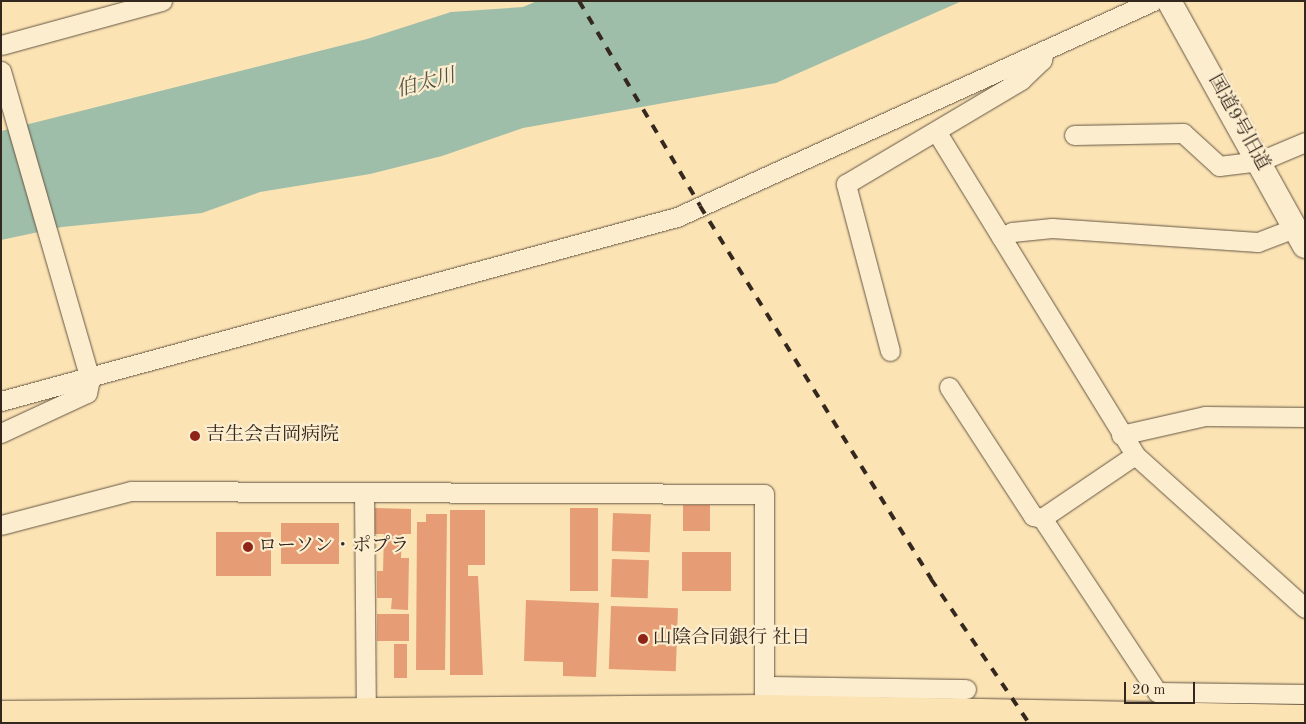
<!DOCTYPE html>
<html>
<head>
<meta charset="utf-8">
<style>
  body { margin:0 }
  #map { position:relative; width:1306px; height:724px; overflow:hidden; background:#fbe3b4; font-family:"Old Standard TT","Noto Serif JP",serif }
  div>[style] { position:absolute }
  .water>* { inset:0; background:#9fbea9 }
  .building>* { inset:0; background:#e69c74; transform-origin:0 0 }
  .roads { filter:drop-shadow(0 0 1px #655644) drop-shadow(0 0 1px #655644) }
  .minor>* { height:19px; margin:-9.5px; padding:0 9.5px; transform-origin:9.5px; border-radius:9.5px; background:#fcedce }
  .tertiary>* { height:24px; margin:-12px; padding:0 12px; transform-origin:12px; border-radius:12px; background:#fcedce }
  .primary>* { height:28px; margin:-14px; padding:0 14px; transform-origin:14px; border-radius:14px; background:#fbe3b4 }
  .rail>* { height:4px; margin-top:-2px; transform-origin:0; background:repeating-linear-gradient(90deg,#33271e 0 9px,transparent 0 18px) }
  .dots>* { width:14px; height:14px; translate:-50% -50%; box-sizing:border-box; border:2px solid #fcedce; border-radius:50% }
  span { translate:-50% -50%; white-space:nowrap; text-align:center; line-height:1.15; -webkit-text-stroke:4.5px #fcedce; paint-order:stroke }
  .street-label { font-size:19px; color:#33271e }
  .poi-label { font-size:19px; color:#33271e }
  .left { translate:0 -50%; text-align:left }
  .water-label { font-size:20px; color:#535448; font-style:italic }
  .frame { position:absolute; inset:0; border:2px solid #33271e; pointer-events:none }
  .scale { position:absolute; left:1124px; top:682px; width:71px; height:22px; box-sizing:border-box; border:2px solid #33271e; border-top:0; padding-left:6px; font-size:15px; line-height:18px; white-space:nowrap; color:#33271e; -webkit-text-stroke:4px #fcedce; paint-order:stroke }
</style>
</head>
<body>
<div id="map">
  <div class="water">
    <div style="clip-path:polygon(537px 1px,962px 1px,776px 83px,523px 128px,442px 156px,370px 174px,260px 192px,202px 213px,62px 227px,1px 240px,1px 131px,367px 39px,451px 12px,523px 7px)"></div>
  </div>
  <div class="building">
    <div style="left:683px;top:505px;width:27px;height:26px"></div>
    <div style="clip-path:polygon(375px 508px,411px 509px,411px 534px,402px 534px,401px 558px,409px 558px,408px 610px,391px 609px,392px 598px,377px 598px,377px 571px,383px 571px,384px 534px,375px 534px)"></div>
    <div style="left:570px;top:508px;width:28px;height:83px"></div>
    <div style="clip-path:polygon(450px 510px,485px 510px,485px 565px,468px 565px,468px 576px,478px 576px,483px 675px,450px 675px)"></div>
    <div style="left:613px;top:513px;width:38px;height:38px;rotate:2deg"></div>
    <div style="clip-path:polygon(426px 514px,447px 514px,445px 670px,416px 670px,417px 522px,426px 522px)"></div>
    <div style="left:281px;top:523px;width:58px;height:41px"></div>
    <div style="left:216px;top:532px;width:55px;height:44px"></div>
    <div style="left:682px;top:552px;width:49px;height:39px"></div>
    <div style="left:612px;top:559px;width:37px;height:38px;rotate:2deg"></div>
    <div style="clip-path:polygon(526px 600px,599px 603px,596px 677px,563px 676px,563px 662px,524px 661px)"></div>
    <div style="left:611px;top:606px;width:67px;height:63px;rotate:2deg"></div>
    <div style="left:377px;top:614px;width:32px;height:27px"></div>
    <div style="left:407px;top:644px;width:34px;height:13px;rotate:90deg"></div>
  </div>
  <div class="roads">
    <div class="minor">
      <div style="left:1px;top:45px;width:167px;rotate:-15.3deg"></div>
      <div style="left:1px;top:71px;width:321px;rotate:73.9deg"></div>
      <div style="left:90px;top:379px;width:14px;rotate:102deg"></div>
      <div style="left:87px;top:393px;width:95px;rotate:155.1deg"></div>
      <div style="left:936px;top:131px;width:380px;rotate:58.4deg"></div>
      <div style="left:1074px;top:135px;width:109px;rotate:-1.1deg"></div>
      <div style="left:1183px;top:133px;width:49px;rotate:42.5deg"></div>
      <div style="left:1219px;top:166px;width:41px;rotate:-7deg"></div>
      <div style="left:1260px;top:161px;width:49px;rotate:-22.9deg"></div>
      <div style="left:1001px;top:237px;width:12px;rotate:-24deg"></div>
      <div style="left:1012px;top:232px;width:40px;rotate:-5.7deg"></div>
      <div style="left:1052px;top:228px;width:206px;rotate:3.9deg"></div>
      <div style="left:1258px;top:242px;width:40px;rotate:-21deg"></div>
      <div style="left:890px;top:351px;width:173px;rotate:-104.8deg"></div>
      <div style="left:846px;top:184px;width:204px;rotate:-30.7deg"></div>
      <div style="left:1021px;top:80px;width:29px;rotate:-44deg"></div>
      <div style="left:1042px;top:60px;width:10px;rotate:-79deg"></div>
      <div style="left:949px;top:387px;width:154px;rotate:56.9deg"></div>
      <div style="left:1033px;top:516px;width:9px;rotate:13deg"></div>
      <div style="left:1px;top:401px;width:701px;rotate:-15.23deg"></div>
      <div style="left:677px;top:217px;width:523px;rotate:-24.41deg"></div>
      <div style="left:1121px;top:435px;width:86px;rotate:-12.7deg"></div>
      <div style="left:1205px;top:416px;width:100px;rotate:0.6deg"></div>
      <div style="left:364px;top:492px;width:231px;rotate:89.5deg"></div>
      <div style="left:1px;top:525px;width:134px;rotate:-14.7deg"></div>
      <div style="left:131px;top:491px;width:633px;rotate:0.27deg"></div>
      <div style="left:764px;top:494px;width:215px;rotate:90deg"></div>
      <div style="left:1305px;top:608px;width:229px;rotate:-138deg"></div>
      <div style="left:1135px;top:455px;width:112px;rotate:145.9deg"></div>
      <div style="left:1042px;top:518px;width:209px;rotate:56.5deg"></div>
      <div style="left:1157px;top:692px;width:148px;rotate:0.8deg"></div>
      <div style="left:764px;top:686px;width:202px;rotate:0.9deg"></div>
    </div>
    <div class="tertiary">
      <div style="left:1169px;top:1px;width:280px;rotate:61deg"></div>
    </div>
    <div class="primary">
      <div style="left:1px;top:715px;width:763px;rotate:-0.45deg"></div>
      <div style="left:764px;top:709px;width:541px;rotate:1.06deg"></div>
    </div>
  </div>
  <div class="rail">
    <div style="left:579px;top:1px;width:238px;rotate:59.4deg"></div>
    <div style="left:700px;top:206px;width:439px;rotate:58.2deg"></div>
    <div style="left:931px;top:579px;width:174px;rotate:55.8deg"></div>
  </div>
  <div class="dots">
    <div style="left:195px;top:436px;background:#8f2418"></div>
    <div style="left:248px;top:547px;background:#8f2418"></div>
    <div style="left:643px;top:639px;background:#8f2418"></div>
  </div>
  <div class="street-label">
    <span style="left:1238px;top:123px;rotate:61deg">国道9号旧道</span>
  </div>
  <div class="poi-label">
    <span class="left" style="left:206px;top:436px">吉生会吉岡病院</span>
    <span class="left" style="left:258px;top:547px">ローソン・ポプラ</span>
    <span class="left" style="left:653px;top:639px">山陰合同銀行 社日</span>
  </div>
  <div class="water-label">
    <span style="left:426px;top:84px;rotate:-15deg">伯太川</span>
  </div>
  <div class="frame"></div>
  <div class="scale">20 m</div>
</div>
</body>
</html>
